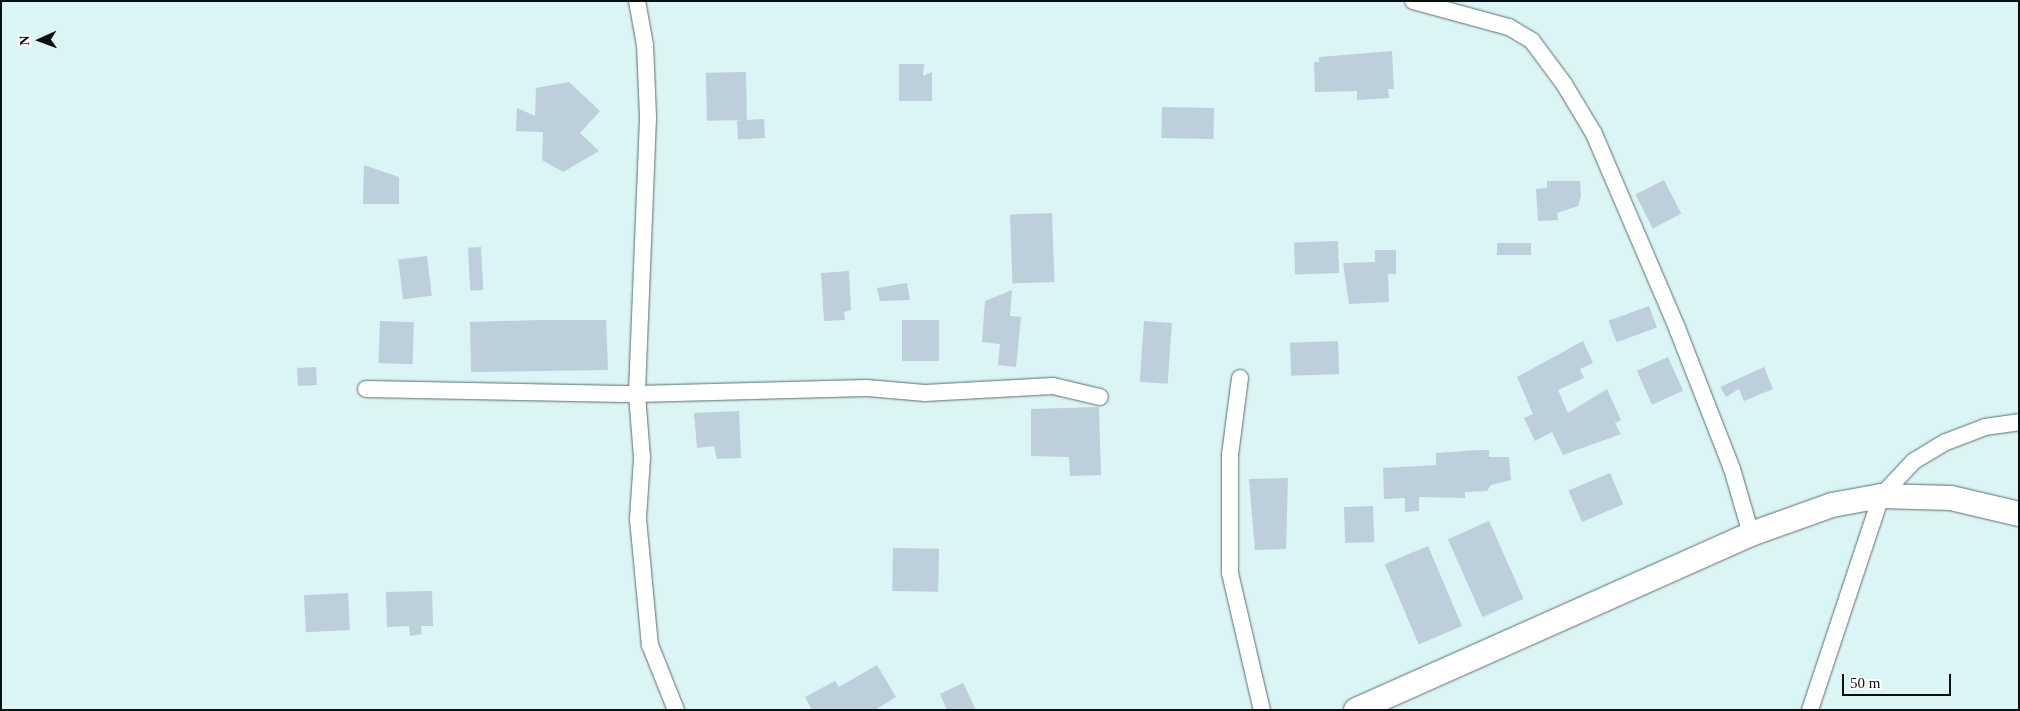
<!DOCTYPE html>
<html>
<head>
<meta charset="utf-8">
<style>
  body { margin:0 }
  #map { position:relative; width:2020px; height:711px; overflow:hidden; background:#dbf4f6; font-family:Georgia,serif }
  div>[style] { position:absolute }
  .building>* { inset:0; background:#bccfdb; transform-origin:0 0 }
  .roads { filter:drop-shadow(0 0 1px #596f71) drop-shadow(0 0 1px #596f71) }
  .minor>* { height:16px; margin:-8px; padding:0 8px; transform-origin:8px; border-radius:8px; background:#fff }
  .secondary>* { height:24px; margin:-12px; padding:0 12px; transform-origin:12px; border-radius:12px; background:#fff }
  span { translate:-50% -50%; white-space:nowrap; text-align:center; line-height:1.15; -webkit-text-stroke:4.5px #fff; paint-order:stroke }
  .frame { position:absolute; inset:0; border:2px solid #070f10; pointer-events:none }
  .north { position:absolute; left:15px; top:15px; width:50px; height:50px; -webkit-text-stroke:4px #fff; paint-order:stroke; rotate:268deg; font-size:14px; font-weight:700; line-height:20px; text-align:center; color:#070f10 }
  .north::after { content:''; display:block; margin:auto; width:18px; height:22px; background:#070f10; clip-path:polygon(50% 0,100% 100%,50% 72%,0 100%) }
  .scale { position:absolute; left:1842px; top:674px; width:109px; height:22px; box-sizing:border-box; border:2px solid #070f10; border-top:0; padding-left:6px; font-size:15px; line-height:18px; white-space:nowrap; color:#070f10; -webkit-text-stroke:4px #fff; paint-order:stroke }
</style>
</head>
<body>
<div id="map">
  <div class="building">
    <div style="clip-path:polygon(1392px 51px,1394px 89px,1388px 89px,1389px 98px,1357px 100px,1357px 91px,1315px 92px,1314px 62px,1319px 62px,1319px 57px)"></div>
    <div style="clip-path:polygon(899px 64px,924px 64px,923px 76px,932px 72px,932px 101px,899px 101px)"></div>
    <div style="left:746px;top:72px;width:48px;height:40px;rotate:89deg"></div>
    <div style="clip-path:polygon(569px 82px,600px 111px,580px 133px,599px 151px,563px 172px,542px 160px,543px 132px,516px 131px,517px 108px,535px 116px,536px 88px)"></div>
    <div style="left:1162px;top:107px;width:52px;height:31px;rotate:1deg"></div>
    <div style="left:764px;top:119px;width:19px;height:27px;rotate:87deg"></div>
    <div style="clip-path:polygon(364px 165px,399px 177px,399px 204px,363px 204px)"></div>
    <div style="left:1664px;top:180px;width:38px;height:32px;rotate:63deg"></div>
    <div style="clip-path:polygon(1547px 181px,1580px 181px,1581px 196px,1578px 206px,1557px 213px,1558px 220px,1538px 221px,1536px 189px,1547px 188px)"></div>
    <div style="left:1052px;top:213px;width:69px;height:42px;rotate:88deg"></div>
    <div style="left:1338px;top:241px;width:32px;height:44px;rotate:88deg"></div>
    <div style="left:1531px;top:243px;width:12px;height:34px;rotate:90deg"></div>
    <div style="left:481px;top:247px;width:43px;height:13px;rotate:87deg"></div>
    <div style="clip-path:polygon(1375px 250px,1396px 250px,1396px 274px,1388px 274px,1389px 302px,1349px 304px,1343px 263px,1375px 262px)"></div>
    <div style="left:427px;top:256px;width:40px;height:29px;rotate:83deg"></div>
    <div style="clip-path:polygon(849px 271px,851px 310px,844px 312px,845px 320px,824px 321px,821px 273px)"></div>
    <div style="clip-path:polygon(907px 283px,910px 300px,880px 301px,877px 288px)"></div>
    <div style="clip-path:polygon(1012px 290px,1010px 316px,1021px 317px,1016px 367px,998px 365px,1000px 344px,982px 342px,985px 301px)"></div>
    <div style="left:1649px;top:306px;width:23px;height:43px;rotate:70deg"></div>
    <div style="clip-path:polygon(539px 320px,606px 320px,608px 370px,471px 372px,470px 322px)"></div>
    <div style="left:902px;top:320px;width:37px;height:41px"></div>
    <div style="left:380px;top:321px;width:34px;height:42px;rotate:2deg"></div>
    <div style="left:1144px;top:321px;width:28px;height:61px;rotate:4deg"></div>
    <div style="left:1338px;top:341px;width:33px;height:48px;rotate:88deg"></div>
    <div style="clip-path:polygon(1583px 341px,1593px 363px,1580px 369px,1584px 378px,1558px 390px,1568px 413px,1607px 389px,1621px 420px,1615px 423px,1621px 434px,1563px 455px,1552px 432px,1535px 441px,1524px 418px,1533px 414px,1517px 377px)"></div>
    <div style="left:1668px;top:357px;width:37px;height:34px;rotate:66deg"></div>
    <div style="left:316px;top:367px;width:18px;height:19px;rotate:87deg"></div>
    <div style="clip-path:polygon(1764px 367px,1773px 389px,1744px 401px,1739px 389px,1726px 397px,1720px 387px)"></div>
    <div style="clip-path:polygon(1099px 407px,1101px 475px,1070px 476px,1069px 457px,1031px 456px,1031px 409px)"></div>
    <div style="clip-path:polygon(739px 411px,741px 458px,717px 459px,714px 446px,697px 448px,694px 413px)"></div>
    <div style="clip-path:polygon(1479px 450px,1489px 450px,1489px 457px,1509px 457px,1511px 480px,1491px 485px,1487px 491px,1465px 492px,1465px 498px,1419px 497px,1419px 511px,1405px 512px,1405px 498px,1384px 499px,1383px 468px,1436px 465px,1436px 453px)"></div>
    <div style="left:1610px;top:473px;width:34px;height:45px;rotate:67deg"></div>
    <div style="clip-path:polygon(1288px 478px,1286px 549px,1255px 550px,1249px 479px)"></div>
    <div style="left:1373px;top:506px;width:36px;height:29px;rotate:88deg"></div>
    <div style="left:1489px;top:521px;width:85px;height:45px;rotate:66deg"></div>
    <div style="left:1428px;top:546px;width:87px;height:47px;rotate:67deg"></div>
    <div style="left:893px;top:548px;width:46px;height:43px;rotate:1deg"></div>
    <div style="clip-path:polygon(432px 591px,433px 626px,421px 626px,422px 634px,410px 636px,409px 626px,387px 627px,386px 592px)"></div>
    <div style="left:348px;top:593px;width:37px;height:44px;rotate:87deg"></div>
    <div style="clip-path:polygon(877px 665px,896px 697px,875px 710px,812px 710px,805px 697px,835px 681px,839px 687px)"></div>
    <div style="clip-path:polygon(963px 683px,976px 710px,947px 710px,940px 694px)"></div>
  </div>
  <div class="roads">
    <div class="minor">
      <div style="left:637px;top:1px;width:45px;rotate:79.7deg"></div>
      <div style="left:645px;top:45px;width:73px;rotate:87.6deg"></div>
      <div style="left:648px;top:118px;width:276px;rotate:92.3deg"></div>
      <div style="left:637px;top:394px;width:64px;rotate:85.5deg"></div>
      <div style="left:642px;top:458px;width:61px;rotate:93.8deg"></div>
      <div style="left:638px;top:519px;width:127px;rotate:84.6deg"></div>
      <div style="left:650px;top:645px;width:70px;rotate:68.2deg"></div>
      <div style="left:1413px;top:1px;width:99px;rotate:15.2deg"></div>
      <div style="left:1509px;top:27px;width:27px;rotate:31deg"></div>
      <div style="left:1532px;top:41px;width:54px;rotate:53.3deg"></div>
      <div style="left:1564px;top:84px;width:58px;rotate:59deg"></div>
      <div style="left:1594px;top:134px;width:211px;rotate:66.8deg"></div>
      <div style="left:1677px;top:328px;width:151px;rotate:68.7deg"></div>
      <div style="left:1732px;top:469px;width:68px;rotate:73.7deg"></div>
      <div style="left:1240px;top:378px;width:78px;rotate:97.4deg"></div>
      <div style="left:1230px;top:455px;width:118px;rotate:90deg"></div>
      <div style="left:1230px;top:573px;width:141px;rotate:76.9deg"></div>
      <div style="left:366px;top:389px;width:271px;rotate:1.1deg"></div>
      <div style="left:637px;top:394px;width:229px;rotate:-1.5deg"></div>
      <div style="left:866px;top:388px;width:59px;rotate:4.8deg"></div>
      <div style="left:925px;top:393px;width:128px;rotate:-3.1deg"></div>
      <div style="left:1053px;top:386px;width:48px;rotate:13.2deg"></div>
      <div style="left:1810px;top:710px;width:225px;rotate:-71.6deg"></div>
      <div style="left:1881px;top:496px;width:48px;rotate:-46.7deg"></div>
      <div style="left:1914px;top:461px;width:37px;rotate:-31deg"></div>
      <div style="left:1946px;top:442px;width:42px;rotate:-21deg"></div>
      <div style="left:1985px;top:427px;width:34px;rotate:-8deg"></div>
    </div>
    <div class="secondary">
      <div style="left:1356px;top:710px;width:432px;rotate:-24deg"></div>
      <div style="left:1751px;top:534px;width:86px;rotate:-19.7deg"></div>
      <div style="left:1832px;top:505px;width:50px;rotate:-10.4deg"></div>
      <div style="left:1881px;top:496px;width:70px;rotate:1.6deg"></div>
      <div style="left:1951px;top:498px;width:70px;rotate:13.2deg"></div>
    </div>
  </div>
  <div class="frame"></div>
  <div class="north">N</div>
  <div class="scale">50 m</div>
</div>
</body>
</html>
